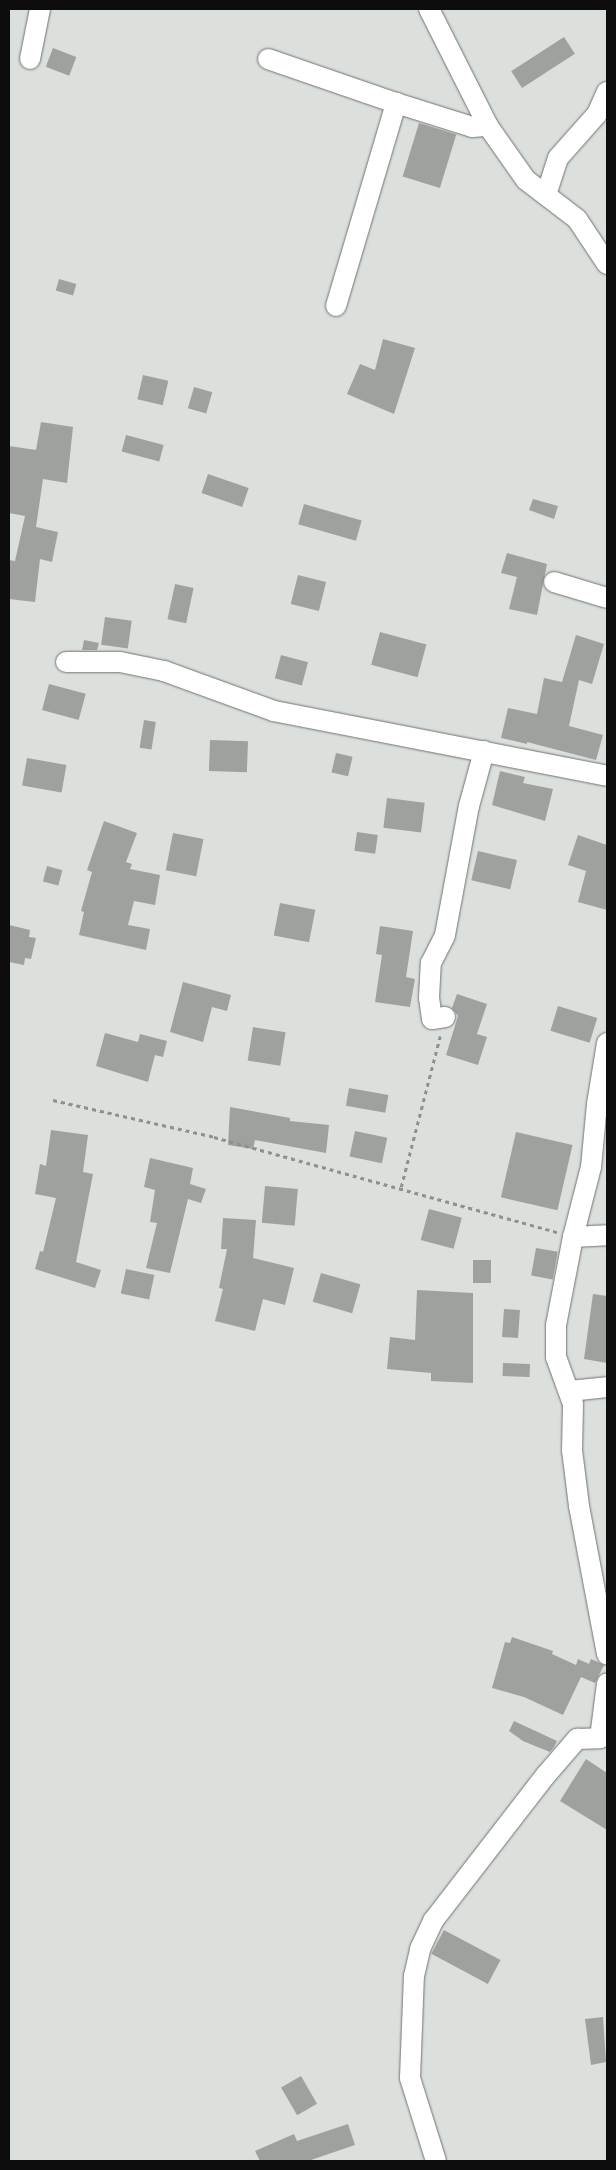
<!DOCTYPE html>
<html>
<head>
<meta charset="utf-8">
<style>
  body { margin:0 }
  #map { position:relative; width:616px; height:2170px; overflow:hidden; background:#dce0dd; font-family:"Noto Sans",sans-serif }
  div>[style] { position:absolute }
  .building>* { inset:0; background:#9ea19e; transform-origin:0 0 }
  .path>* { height:2.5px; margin-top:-1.25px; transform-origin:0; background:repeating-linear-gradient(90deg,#8e918f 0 4px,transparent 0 8px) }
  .roads { filter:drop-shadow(0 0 1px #707370) drop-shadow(0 0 1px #707370) }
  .minor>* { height:20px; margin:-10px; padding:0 10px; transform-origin:10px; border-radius:10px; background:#fff }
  span { translate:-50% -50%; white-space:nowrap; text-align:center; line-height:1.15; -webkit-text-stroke:4px #dce0dd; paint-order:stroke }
  .frame { position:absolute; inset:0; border:10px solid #0c0d0c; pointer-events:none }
</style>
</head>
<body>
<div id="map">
  <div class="building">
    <div style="left:564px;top:37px;width:20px;height:63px;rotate:57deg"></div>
    <div style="left:53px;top:48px;width:25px;height:20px;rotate:21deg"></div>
    <div style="left:419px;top:123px;width:39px;height:56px;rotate:17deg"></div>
    <div style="left:59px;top:279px;width:18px;height:12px;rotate:16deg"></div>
    <div style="clip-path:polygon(383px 339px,415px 348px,394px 414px,347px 394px,360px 364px,375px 370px)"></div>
    <div style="left:143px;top:375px;width:26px;height:25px;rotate:13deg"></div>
    <div style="left:194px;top:387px;width:19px;height:22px;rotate:16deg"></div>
    <div style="clip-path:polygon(41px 422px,73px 427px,67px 483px,43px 479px,36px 527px,58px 532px,52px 562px,40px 559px,35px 602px,9px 599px,9px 560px,15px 561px,25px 516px,9px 513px,9px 446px,36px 450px)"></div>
    <div style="left:126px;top:435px;width:39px;height:17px;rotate:15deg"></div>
    <div style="left:208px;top:474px;width:43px;height:20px;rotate:19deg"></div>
    <div style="clip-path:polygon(533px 499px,558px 506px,554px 519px,529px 510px)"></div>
    <div style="left:304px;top:504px;width:60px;height:21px;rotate:16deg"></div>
    <div style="clip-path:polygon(507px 553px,547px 564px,537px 615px,509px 609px,517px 577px,501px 573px)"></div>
    <div style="left:298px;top:575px;width:29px;height:30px;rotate:14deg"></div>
    <div style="left:175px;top:584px;width:19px;height:36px;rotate:12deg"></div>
    <div style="left:105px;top:617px;width:27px;height:28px;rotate:8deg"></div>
    <div style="left:380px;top:632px;width:48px;height:34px;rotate:15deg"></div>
    <div style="clip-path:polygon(576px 635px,604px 644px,592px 684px,579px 680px,569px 726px,603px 735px,596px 760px,527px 742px,527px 744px,501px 738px,508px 708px,537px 714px,544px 678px,562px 682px)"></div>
    <div style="clip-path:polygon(84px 640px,99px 643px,97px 650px,82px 650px)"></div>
    <div style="left:281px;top:655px;width:28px;height:24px;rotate:15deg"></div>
    <div style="left:49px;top:684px;width:38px;height:27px;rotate:15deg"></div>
    <div style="left:144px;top:720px;width:12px;height:28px;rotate:9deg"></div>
    <div style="left:210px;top:740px;width:38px;height:31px;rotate:2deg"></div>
    <div style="left:336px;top:753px;width:17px;height:20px;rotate:13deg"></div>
    <div style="left:27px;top:758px;width:40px;height:28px;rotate:10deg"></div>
    <div style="clip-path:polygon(500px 771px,525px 777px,523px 783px,553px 789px,545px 821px,492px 805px)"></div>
    <div style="left:387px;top:798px;width:38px;height:30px;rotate:7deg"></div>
    <div style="clip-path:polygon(104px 821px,137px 833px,126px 862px,132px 864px,130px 869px,160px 875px,155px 905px,134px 901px,128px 925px,150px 929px,146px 950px,79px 935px,84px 912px,81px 911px,92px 872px,87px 870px)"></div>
    <div style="left:357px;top:832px;width:21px;height:19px;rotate:8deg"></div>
    <div style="left:173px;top:833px;width:31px;height:38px;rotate:11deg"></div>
    <div style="clip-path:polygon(578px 835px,607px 845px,607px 910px,578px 902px,586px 871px,568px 865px)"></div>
    <div style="left:478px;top:851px;width:40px;height:30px;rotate:13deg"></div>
    <div style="left:47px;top:866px;width:16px;height:16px;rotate:15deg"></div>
    <div style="left:280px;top:903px;width:36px;height:33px;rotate:11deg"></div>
    <div style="clip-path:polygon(9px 925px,30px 930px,29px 937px,36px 938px,31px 959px,25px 958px,24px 965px,9px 962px)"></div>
    <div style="clip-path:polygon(380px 926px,413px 931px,406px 977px,415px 979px,410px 1007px,375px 1002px,382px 955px,376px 954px)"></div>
    <div style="clip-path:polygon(183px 982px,231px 995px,227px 1011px,212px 1007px,203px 1042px,170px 1032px)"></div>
    <div style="clip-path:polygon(457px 994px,487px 1004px,477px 1034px,487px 1037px,478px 1065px,446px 1055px,458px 1016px,452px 1008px)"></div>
    <div style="left:558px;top:1006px;width:41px;height:26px;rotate:17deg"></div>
    <div style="left:253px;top:1027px;width:33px;height:34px;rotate:9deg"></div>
    <div style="clip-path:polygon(105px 1033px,138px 1042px,140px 1034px,167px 1041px,163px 1057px,155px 1055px,148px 1082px,96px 1066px)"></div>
    <div style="left:349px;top:1088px;width:40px;height:18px;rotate:10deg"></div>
    <div style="clip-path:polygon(230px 1107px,290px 1118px,290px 1121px,329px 1125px,326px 1153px,255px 1140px,253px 1149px,228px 1145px)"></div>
    <div style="clip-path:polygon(51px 1130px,88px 1135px,83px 1172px,93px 1174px,76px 1262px,101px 1270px,95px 1288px,35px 1269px,40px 1251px,43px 1252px,56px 1198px,35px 1194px,40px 1164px,46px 1166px)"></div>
    <div style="left:355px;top:1131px;width:33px;height:26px;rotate:12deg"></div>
    <div style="left:516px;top:1132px;width:58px;height:67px;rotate:13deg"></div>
    <div style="clip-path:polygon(150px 1158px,193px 1168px,190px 1184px,206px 1189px,201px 1203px,188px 1199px,170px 1273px,146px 1268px,157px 1223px,150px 1222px,155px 1190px,144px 1187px)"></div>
    <div style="left:265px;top:1186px;width:33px;height:37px;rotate:5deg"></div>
    <div style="left:429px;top:1209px;width:34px;height:32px;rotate:15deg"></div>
    <div style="clip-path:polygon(223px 1218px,256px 1220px,253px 1258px,294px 1268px,285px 1305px,263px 1299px,255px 1331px,215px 1321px,223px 1289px,219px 1288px,227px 1249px,221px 1249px)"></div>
    <div style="left:536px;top:1248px;width:22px;height:28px;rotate:10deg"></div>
    <div style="left:473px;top:1260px;width:18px;height:23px"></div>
    <div style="left:126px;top:1269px;width:29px;height:25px;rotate:12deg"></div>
    <div style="left:321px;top:1273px;width:41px;height:30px;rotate:16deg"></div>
    <div style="clip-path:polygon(417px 1290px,473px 1293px,473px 1383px,431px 1381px,431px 1373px,387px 1369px,390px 1337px,415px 1340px)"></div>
    <div style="clip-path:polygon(593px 1294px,607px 1296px,607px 1363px,584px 1359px)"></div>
    <div style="left:504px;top:1309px;width:16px;height:28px;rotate:4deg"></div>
    <div style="left:503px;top:1363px;width:27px;height:13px;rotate:2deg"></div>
    <div style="clip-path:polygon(512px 1637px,553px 1651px,552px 1654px,576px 1665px,578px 1659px,589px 1664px,591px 1659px,604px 1665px,595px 1683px,581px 1677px,563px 1715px,524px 1697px,492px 1688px,505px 1642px,510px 1643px)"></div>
    <div style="clip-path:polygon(514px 1721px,557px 1741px,554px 1747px,550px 1752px,523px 1741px,509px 1731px)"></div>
    <div style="clip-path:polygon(586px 1759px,607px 1773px,607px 1830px,560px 1801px)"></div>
    <div style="left:444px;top:1930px;width:64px;height:27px;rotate:28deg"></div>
    <div style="clip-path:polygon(603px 2017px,606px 2062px,591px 2065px,585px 2019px)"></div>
    <div style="left:301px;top:2076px;width:32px;height:23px;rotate:60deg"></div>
    <div style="clip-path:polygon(348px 2124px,355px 2145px,308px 2161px,260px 2161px,255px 2151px,294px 2134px,297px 2141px)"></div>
  </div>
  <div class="path">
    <div style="left:53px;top:1100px;width:165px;rotate:12.9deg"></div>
    <div style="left:214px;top:1137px;width:356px;rotate:15.5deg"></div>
    <div style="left:401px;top:1187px;width:156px;rotate:-75.5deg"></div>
  </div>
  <div class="roads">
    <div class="minor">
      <div style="left:429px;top:9px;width:131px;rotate:63.2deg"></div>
      <div style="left:488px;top:126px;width:66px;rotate:54.9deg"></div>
      <div style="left:526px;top:180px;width:64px;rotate:37.4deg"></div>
      <div style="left:577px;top:219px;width:54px;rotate:56.3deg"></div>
      <div style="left:30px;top:59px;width:51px;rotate:-78.7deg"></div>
      <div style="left:268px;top:59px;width:135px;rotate:19deg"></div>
      <div style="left:546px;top:195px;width:39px;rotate:-72deg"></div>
      <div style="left:558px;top:158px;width:59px;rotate:-48.4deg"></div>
      <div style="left:597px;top:114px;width:24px;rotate:-66deg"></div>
      <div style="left:336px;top:306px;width:212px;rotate:-73.5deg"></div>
      <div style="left:396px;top:103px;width:80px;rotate:17.5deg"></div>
      <div style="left:472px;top:127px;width:16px;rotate:-4deg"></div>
      <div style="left:554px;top:582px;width:55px;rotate:16.8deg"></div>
      <div style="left:66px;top:662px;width:54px"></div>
      <div style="left:120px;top:662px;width:45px;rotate:11.6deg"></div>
      <div style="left:164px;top:671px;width:117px;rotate:20deg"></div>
      <div style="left:274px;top:711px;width:339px;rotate:11deg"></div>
      <div style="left:445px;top:1017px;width:13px;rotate:171deg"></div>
      <div style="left:432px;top:1019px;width:21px;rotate:-98deg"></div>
      <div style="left:429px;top:998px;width:35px;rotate:-87deg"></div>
      <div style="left:431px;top:963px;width:31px;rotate:-63deg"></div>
      <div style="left:445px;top:935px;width:131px;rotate:-79.5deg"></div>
      <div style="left:469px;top:806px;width:57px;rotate:-74.7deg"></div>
      <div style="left:607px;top:1043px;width:62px;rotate:99.3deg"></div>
      <div style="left:597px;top:1104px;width:63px;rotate:95.4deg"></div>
      <div style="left:591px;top:1167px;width:72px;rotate:104.4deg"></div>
      <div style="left:573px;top:1237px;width:90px;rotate:100.9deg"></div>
      <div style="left:556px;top:1325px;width:32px;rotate:90deg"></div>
      <div style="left:556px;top:1357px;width:50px;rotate:70.1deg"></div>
      <div style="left:573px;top:1404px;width:46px;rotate:91.2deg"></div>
      <div style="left:572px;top:1450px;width:56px;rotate:82.9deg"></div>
      <div style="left:579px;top:1506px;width:151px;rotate:79.3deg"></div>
      <div style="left:573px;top:1237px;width:34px;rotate:-3deg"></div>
      <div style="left:570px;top:1391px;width:37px;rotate:-6deg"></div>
      <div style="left:436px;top:2161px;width:87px;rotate:-107.4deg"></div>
      <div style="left:410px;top:2078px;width:102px;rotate:-87.8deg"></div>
      <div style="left:414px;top:1976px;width:28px;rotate:-77deg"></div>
      <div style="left:420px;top:1949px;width:31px;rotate:-65deg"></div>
      <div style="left:433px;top:1921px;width:185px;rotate:-52.3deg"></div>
      <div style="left:546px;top:1775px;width:48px;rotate:-49.3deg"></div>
      <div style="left:577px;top:1739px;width:23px;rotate:-2deg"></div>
      <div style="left:600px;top:1738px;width:55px;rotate:-82.7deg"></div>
    </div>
  </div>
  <div class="frame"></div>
</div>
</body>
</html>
